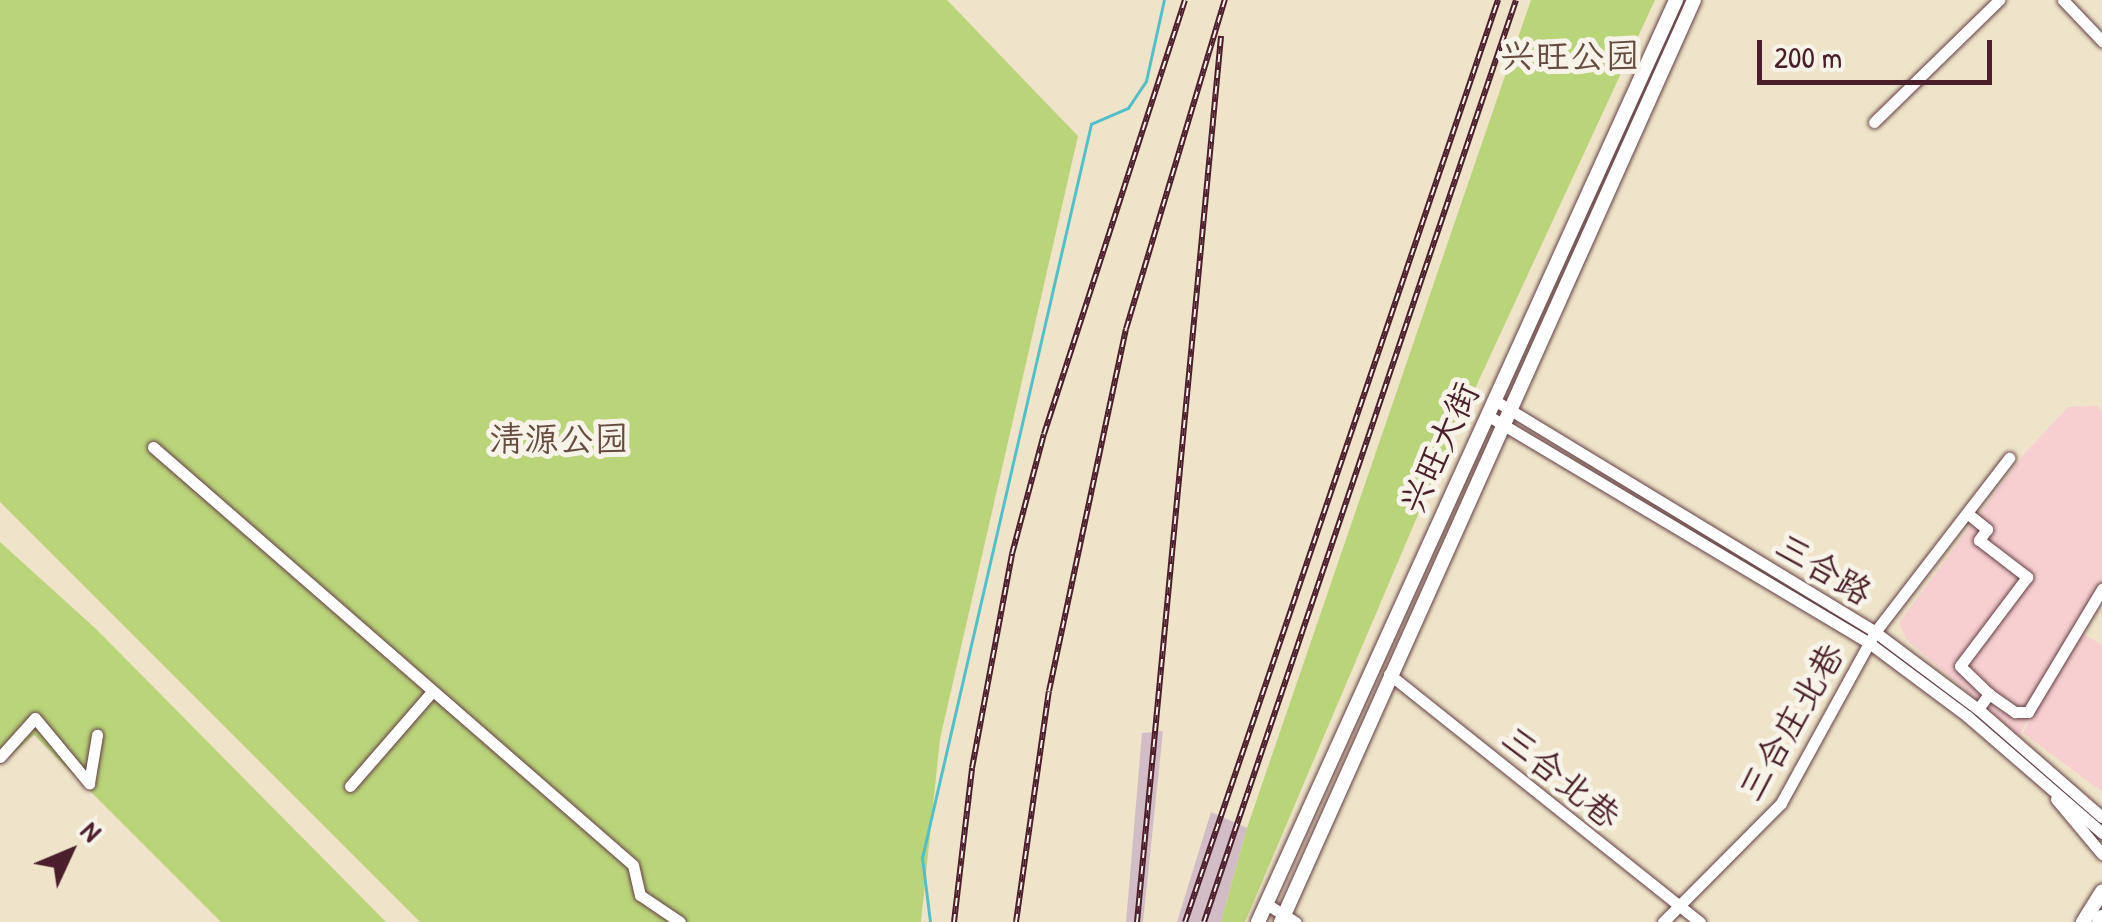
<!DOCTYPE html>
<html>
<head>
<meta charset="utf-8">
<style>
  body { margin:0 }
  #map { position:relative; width:2102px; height:922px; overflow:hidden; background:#efe4c9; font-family:"Patrick Hand","LXGW WenKai TC",sans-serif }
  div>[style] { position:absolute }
  .built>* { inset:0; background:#f7cfd1 }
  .industrial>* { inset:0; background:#d2bdc6 }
  .green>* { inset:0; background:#bad47a }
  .stream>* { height:2.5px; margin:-1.25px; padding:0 1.25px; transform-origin:1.25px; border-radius:1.25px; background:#52c0c9 }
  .roads { filter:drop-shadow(0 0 2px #633d43) drop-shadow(0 0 2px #633d43) }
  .minor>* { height:11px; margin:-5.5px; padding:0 5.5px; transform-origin:5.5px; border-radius:5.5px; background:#fff }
  .major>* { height:14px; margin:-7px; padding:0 7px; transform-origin:7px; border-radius:7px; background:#fff }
  .rail>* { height:6px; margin-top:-3px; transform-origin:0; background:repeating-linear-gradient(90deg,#f7f3e8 0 8px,#4a1f2b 0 16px); box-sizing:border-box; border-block:2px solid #4a1f2b }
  span { translate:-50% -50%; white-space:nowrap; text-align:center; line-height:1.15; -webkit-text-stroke:10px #f7f3e8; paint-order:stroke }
  .park-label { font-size:35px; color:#664c3f }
  .street-label { font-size:35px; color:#4a1f2b }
  .north { position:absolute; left:20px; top:802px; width:100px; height:100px; -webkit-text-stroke:8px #f7f3e8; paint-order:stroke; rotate:46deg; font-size:28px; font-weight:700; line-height:40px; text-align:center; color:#4a1f2b }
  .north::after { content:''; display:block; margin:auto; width:35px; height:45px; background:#4a1f2b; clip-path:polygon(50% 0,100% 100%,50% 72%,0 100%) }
  .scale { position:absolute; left:1757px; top:40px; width:235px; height:45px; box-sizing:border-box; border:5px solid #4a1f2b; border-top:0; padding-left:12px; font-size:30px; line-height:35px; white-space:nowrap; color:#4a1f2b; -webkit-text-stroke:8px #f7f3e8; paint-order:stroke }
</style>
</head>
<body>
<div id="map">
  <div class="built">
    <div style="clip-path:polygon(2097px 406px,2102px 412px,2102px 591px,2076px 625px,2019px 736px,1907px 640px,1899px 623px,2025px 453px,2068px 407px)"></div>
    <div style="clip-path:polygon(2077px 630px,2102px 645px,2102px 792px,2023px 733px)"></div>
  </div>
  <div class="industrial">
    <div style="clip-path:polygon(1163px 731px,1143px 922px,1126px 922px,1142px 733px)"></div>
    <div style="clip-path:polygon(1211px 812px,1247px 828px,1221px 922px,1177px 922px)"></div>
  </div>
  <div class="green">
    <div style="clip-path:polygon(0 0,947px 0,1078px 136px,940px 739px,921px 922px,420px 922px,0 502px)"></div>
    <div style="clip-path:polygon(1531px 0,1655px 0,1434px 477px,1245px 922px,1221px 922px,1247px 828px)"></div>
    <div style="clip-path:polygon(0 542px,95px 628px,386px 922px,221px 922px,34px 735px,0 765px)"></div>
  </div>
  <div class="stream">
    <div style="left:930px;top:922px;width:64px;rotate:-97.1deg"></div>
    <div style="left:922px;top:858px;width:753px;rotate:-77.03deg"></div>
    <div style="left:1091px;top:124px;width:40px;rotate:-23.4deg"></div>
    <div style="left:1128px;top:108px;width:32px;rotate:-56deg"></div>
    <div style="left:1146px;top:81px;width:83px;rotate:-77.5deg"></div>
  </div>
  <div class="roads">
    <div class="minor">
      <div style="left:2063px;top:0;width:57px;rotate:46.4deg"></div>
      <div style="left:1874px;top:122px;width:175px;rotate:-44.3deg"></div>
      <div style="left:1494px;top:400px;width:446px;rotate:31.3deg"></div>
      <div style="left:1875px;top:632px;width:129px;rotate:36.8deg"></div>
      <div style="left:1978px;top:709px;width:164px;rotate:41.1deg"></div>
      <div style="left:1487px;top:415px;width:445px;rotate:30.8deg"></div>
      <div style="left:1869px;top:643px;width:122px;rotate:36.7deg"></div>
      <div style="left:1967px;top:716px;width:179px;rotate:40.9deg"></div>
      <div style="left:153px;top:447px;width:636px;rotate:41.05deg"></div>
      <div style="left:633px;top:865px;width:31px;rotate:77deg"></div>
      <div style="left:640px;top:895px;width:48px;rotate:34deg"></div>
      <div style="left:1967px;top:513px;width:26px;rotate:39deg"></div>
      <div style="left:1987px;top:529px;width:14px;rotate:126deg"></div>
      <div style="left:1979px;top:540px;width:61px;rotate:37.6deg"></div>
      <div style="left:2027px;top:577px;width:111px;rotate:127deg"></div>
      <div style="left:1960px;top:666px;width:40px;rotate:44deg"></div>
      <div style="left:1389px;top:674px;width:398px;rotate:38.6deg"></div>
      <div style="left:1978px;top:709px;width:19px;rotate:-54deg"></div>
      <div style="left:1989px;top:694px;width:32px;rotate:35deg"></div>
      <div style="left:2015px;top:712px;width:13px"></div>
      <div style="left:2028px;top:712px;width:144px;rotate:-59deg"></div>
      <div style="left:0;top:757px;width:52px;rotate:-48.1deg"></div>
      <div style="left:35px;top:718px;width:85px;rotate:50.3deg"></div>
      <div style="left:89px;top:783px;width:49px;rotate:-80.5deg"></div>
      <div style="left:350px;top:786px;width:122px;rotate:-49deg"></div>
      <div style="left:2056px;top:799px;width:72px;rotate:50.1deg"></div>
      <div style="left:1265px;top:903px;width:36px;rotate:32deg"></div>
      <div style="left:1663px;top:922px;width:168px;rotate:-45.2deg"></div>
      <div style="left:1781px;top:803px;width:195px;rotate:-61.2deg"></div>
      <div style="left:1875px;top:632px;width:220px;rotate:-52.4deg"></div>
    </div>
    <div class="major">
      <div style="left:1258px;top:922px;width:1012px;rotate:-65.61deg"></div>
      <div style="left:1281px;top:922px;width:1010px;rotate:-65.87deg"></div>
      <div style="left:2083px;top:922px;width:36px;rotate:-58deg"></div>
      <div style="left:2099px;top:922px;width:6px;rotate:-59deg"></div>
    </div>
  </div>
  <div class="rail">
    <div style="left:954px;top:922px;width:155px;rotate:-83.3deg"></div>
    <div style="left:972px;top:768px;width:218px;rotate:-79.4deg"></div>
    <div style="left:1012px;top:554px;width:124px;rotate:-75.1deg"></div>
    <div style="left:1044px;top:434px;width:456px;rotate:-72deg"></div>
    <div style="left:1016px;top:922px;width:233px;rotate:-81.9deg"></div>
    <div style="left:1049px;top:691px;width:370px;rotate:-78deg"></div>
    <div style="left:1126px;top:329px;width:344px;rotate:-73.3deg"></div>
    <div style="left:1137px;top:922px;width:890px;rotate:-84.58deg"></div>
    <div style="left:1185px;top:922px;width:974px;rotate:-71.25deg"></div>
    <div style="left:1204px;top:922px;width:973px;rotate:-71.3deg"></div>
  </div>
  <div class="park-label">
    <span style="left:1570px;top:56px">兴旺公园</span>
    <span style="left:559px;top:439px">清源公园</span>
  </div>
  <div class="street-label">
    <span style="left:1439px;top:448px;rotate:-65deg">兴旺大街</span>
    <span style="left:1824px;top:569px;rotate:31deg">三合路</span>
    <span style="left:1791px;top:722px;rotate:-60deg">三合庄北巷</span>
    <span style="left:1561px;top:777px;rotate:39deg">三合北巷</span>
  </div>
  <div class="north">N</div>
  <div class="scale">200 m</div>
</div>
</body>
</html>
